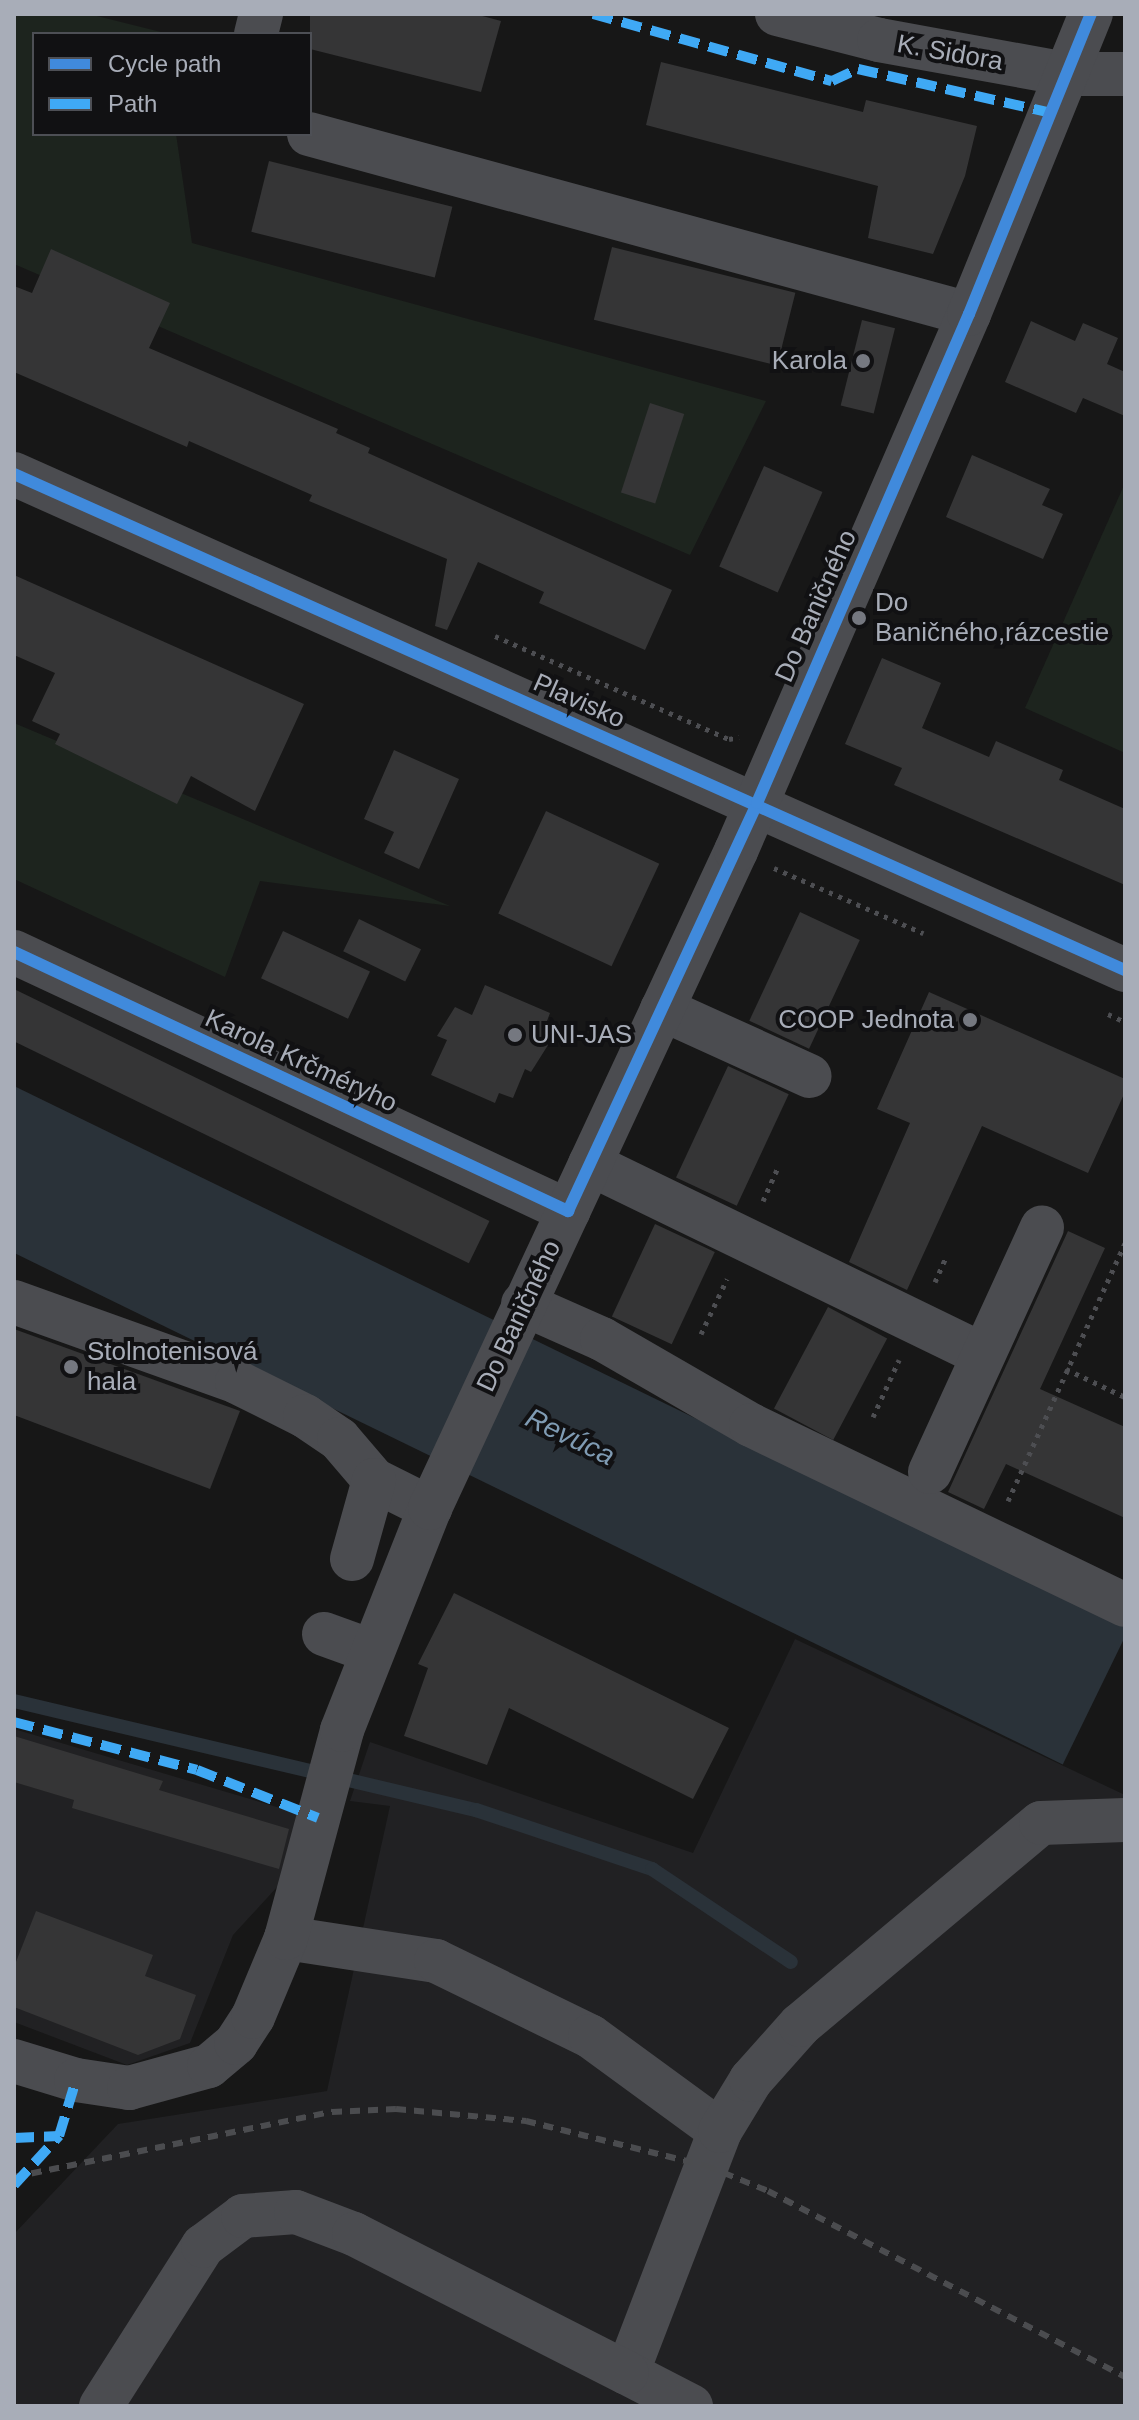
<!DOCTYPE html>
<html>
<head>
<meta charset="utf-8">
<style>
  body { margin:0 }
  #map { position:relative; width:1139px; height:2420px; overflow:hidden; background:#171717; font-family:Helvetica,sans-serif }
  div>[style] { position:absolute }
  .built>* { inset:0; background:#212123 }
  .green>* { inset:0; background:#1d241e }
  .water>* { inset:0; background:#2a3239; transform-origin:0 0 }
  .stream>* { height:14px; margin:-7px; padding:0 7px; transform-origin:7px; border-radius:7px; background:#2a3239 }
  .building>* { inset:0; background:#353536; transform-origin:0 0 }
  .path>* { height:5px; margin-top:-2.5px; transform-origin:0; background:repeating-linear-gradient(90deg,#4d4e52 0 4px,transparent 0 10px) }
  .minor>* { height:44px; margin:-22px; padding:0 22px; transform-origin:22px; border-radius:22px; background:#4b4c50 }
  .rail>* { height:6px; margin-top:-3px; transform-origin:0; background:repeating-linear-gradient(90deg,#4b4c4f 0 10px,transparent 0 18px) }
  .quiet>* { height:10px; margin-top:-5px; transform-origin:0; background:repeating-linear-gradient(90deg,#3fa9f5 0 20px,transparent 0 30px) }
  .cycleway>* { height:12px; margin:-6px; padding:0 6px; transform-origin:6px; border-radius:6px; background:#408adc }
  .dots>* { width:22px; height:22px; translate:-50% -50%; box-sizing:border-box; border:4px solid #111113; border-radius:50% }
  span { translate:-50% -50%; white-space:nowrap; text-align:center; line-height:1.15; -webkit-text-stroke:8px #111113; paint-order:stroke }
  .street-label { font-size:26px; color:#a8adb8 }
  .poi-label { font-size:26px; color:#a8adb8 }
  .right { translate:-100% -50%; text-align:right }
  .left { translate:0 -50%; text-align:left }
  .water-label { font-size:28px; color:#7f9bb3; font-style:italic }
  .frame { position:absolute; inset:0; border:16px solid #a8adb8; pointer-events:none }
  .legend { position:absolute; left:32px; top:32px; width:280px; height:104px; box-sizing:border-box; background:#111113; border:2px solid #4d4f55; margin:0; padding:10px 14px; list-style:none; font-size:24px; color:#a8adb8 }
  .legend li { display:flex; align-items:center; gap:16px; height:40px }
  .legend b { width:40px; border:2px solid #4d4f55 }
</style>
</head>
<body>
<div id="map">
  <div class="built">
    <div style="clip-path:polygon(795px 1639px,1125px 1795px,1125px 2406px,14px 2406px,14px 2234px,118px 2124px,327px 2091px,390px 1806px,350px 1801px,370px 1742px,693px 1853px)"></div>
    <div style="clip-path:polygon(14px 1729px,304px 1815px,289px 1874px,233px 1935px,190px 2043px,127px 2065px,14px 2022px)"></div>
  </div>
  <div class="green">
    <div style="clip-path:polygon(14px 14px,89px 14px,161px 32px,34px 34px,34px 134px,176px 134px,192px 243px,766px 401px,690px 555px,14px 264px)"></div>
    <div style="clip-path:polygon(1125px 483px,1125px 753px,1025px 708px)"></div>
    <div style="clip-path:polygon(14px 723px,450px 906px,260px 881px,225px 977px,14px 879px)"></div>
  </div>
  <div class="water">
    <div style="left:14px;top:1086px;width:1240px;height:150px;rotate:26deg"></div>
  </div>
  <div class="stream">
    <div style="left:14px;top:1701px;width:475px;rotate:13.3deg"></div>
    <div style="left:476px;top:1810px;width:186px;rotate:18.5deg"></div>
    <div style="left:652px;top:1869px;width:167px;rotate:33.8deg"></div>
  </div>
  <div class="building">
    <div style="clip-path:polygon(310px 14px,475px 14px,501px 21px,481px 92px,310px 49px)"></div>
    <div style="clip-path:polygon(661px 62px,863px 112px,866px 100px,977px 126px,965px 176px,933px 254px,868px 238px,878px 186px,646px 125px)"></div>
    <div style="left:269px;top:161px;width:189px;height:73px;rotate:14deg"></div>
    <div style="left:612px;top:247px;width:189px;height:75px;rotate:14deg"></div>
    <div style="clip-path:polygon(51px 249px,170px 303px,149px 348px,338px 429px,336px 433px,370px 448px,368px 453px,672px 590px,645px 650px,539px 603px,544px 592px,478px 562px,447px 630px,435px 626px,447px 559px,309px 501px,312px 495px,189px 441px,187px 447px,14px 372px,14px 286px,32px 293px)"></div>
    <div style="left:862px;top:320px;width:34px;height:88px;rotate:14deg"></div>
    <div style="clip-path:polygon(1031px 321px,1075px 341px,1083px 323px,1118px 338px,1107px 364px,1125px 372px,1125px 416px,1083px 398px,1076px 413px,1005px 382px)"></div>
    <div style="left:650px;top:403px;width:36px;height:94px;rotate:18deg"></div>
    <div style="clip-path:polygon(972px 455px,1050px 489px,1042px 505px,1063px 514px,1043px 559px,946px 517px)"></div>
    <div style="left:764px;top:466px;width:64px;height:110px;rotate:24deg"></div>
    <div style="clip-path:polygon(14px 575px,304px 704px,255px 811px,191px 776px,177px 804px,55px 744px,60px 734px,32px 721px,55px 673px,14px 655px)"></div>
    <div style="clip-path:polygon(882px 658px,941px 683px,922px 728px,989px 757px,996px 741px,1063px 770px,1059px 780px,1125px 809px,1125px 885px,894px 785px,902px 768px,845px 744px)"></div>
    <div style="clip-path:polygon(394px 750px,459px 779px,419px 869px,384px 853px,394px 832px,364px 819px)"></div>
    <div style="left:546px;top:811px;width:125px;height:113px;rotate:25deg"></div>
    <div style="left:800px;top:912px;width:66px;height:120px;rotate:25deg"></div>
    <div style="left:359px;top:919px;width:69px;height:36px;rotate:26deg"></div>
    <div style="left:283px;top:931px;width:96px;height:52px;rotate:25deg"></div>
    <div style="clip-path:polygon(485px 985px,550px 1013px,544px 1029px,555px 1034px,531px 1072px,525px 1069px,513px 1098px,499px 1093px,495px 1103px,431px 1075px,447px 1040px,437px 1036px,455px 1007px,472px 1015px)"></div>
    <div style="left:14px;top:989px;width:529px;height:47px;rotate:26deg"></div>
    <div style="clip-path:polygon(929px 992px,1125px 1079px,1125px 1092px,1088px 1173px,982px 1126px,907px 1290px,849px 1262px,910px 1123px,877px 1109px)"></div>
    <div style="left:728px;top:1066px;width:67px;height:123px;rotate:25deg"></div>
    <div style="left:655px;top:1224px;width:66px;height:102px;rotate:25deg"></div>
    <div style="clip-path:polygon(1068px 1231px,1105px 1248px,1040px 1389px,1125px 1427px,1125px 1518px,1006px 1464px,984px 1509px,948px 1492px)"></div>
    <div style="left:828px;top:1307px;width:67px;height:115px;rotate:28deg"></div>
    <div style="clip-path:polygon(14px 1329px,240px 1411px,210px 1489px,14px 1415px)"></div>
    <div style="clip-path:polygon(454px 1593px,729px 1728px,693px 1799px,509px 1708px,487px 1765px,404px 1736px,428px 1668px,418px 1664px)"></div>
    <div style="clip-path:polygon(14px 1736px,163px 1781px,159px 1790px,289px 1829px,279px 1869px,72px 1808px,74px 1800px,14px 1782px)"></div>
    <div style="clip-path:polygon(36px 1911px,153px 1955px,145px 1976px,196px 1995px,180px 2039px,138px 2055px,14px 2007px,14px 1967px)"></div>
  </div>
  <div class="path">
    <div style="left:495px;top:636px;width:256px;rotate:23.8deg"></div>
    <div style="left:729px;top:739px;width:10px;rotate:-11deg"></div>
    <div style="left:774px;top:868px;width:163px;rotate:23.6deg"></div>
    <div style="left:1108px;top:1014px;width:19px;rotate:25deg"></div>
    <div style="left:763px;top:1201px;width:35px;rotate:-66deg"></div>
    <div style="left:935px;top:1282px;width:27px;rotate:-66deg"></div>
    <div style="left:701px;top:1334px;width:61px;rotate:-64.7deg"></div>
    <div style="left:1066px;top:1369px;width:65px;rotate:25.4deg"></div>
    <div style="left:873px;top:1417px;width:63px;rotate:-65.5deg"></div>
    <div style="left:1008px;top:1501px;width:283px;rotate:-65.6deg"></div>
  </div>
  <div class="minor">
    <div style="left:777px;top:14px;width:105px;rotate:14.3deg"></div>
    <div style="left:879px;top:40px;width:191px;rotate:10.3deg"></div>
    <div style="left:1067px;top:74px;width:58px"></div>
    <div style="left:256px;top:34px;width:21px;rotate:-76deg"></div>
    <div style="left:309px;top:134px;width:684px;rotate:15.26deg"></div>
    <div style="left:14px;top:474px;width:1217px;rotate:24.06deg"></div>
    <div style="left:14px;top:952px;width:612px;rotate:25.06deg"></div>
    <div style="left:662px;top:1009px;width:162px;rotate:24.4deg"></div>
    <div style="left:590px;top:1164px;width:436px;rotate:25.9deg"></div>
    <div style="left:14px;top:1302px;width:237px;rotate:19.7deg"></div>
    <div style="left:237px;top:1382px;width:76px;rotate:26.6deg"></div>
    <div style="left:305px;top:1416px;width:41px;rotate:34.1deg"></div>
    <div style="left:339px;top:1439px;width:54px;rotate:49.5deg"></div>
    <div style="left:374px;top:1480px;width:63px;rotate:26.6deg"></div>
    <div style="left:523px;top:1304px;width:86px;rotate:23.9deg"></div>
    <div style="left:602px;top:1339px;width:172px;rotate:30deg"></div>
    <div style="left:751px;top:1425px;width:415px;rotate:25.7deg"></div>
    <div style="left:930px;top:1472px;width:269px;rotate:-65.4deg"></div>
    <div style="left:352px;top:1559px;width:82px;rotate:-74.4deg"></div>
    <div style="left:324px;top:1634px;width:50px;rotate:19.9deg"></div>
    <div style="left:286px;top:1938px;width:152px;rotate:8.7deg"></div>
    <div style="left:436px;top:1961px;width:171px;rotate:26deg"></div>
    <div style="left:590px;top:2036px;width:161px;rotate:36.2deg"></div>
    <div style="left:720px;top:2131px;width:259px;rotate:111deg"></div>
    <div style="left:627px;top:2373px;width:72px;rotate:27.3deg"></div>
    <div style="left:14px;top:2061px;width:65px;rotate:17deg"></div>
    <div style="left:76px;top:2080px;width:54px;rotate:8.6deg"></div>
    <div style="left:129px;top:2088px;width:83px;rotate:-15.4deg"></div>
    <div style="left:209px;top:2066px;width:35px;rotate:-40deg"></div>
    <div style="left:236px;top:2043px;width:31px;rotate:-57deg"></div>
    <div style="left:253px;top:2017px;width:86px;rotate:-67.3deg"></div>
    <div style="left:286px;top:1938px;width:215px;rotate:-74.9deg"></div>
    <div style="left:342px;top:1730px;width:239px;rotate:-68.4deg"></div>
    <div style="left:430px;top:1508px;width:725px;rotate:-65.03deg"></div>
    <div style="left:736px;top:851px;width:585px;rotate:-66.54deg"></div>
    <div style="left:969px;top:314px;width:324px;rotate:-67.9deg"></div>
    <div style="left:720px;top:2131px;width:60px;rotate:-58.7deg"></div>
    <div style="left:751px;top:2080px;width:74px;rotate:-48.3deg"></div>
    <div style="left:800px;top:2025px;width:314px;rotate:-40deg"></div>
    <div style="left:1041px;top:1823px;width:84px;rotate:-2deg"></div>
    <div style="left:101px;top:2406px;width:190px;rotate:-57.5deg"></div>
    <div style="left:203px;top:2246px;width:50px;rotate:-36.9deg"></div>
    <div style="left:243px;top:2216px;width:53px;rotate:-4.3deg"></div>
    <div style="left:296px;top:2212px;width:62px;rotate:20.8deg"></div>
    <div style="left:354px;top:2234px;width:306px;rotate:27deg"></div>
  </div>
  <div class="rail">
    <div style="left:14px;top:2177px;width:325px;rotate:-11.6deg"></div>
    <div style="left:332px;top:2112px;width:64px;rotate:-2.7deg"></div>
    <div style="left:396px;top:2109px;width:131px;rotate:5.3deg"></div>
    <div style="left:526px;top:2121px;width:187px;rotate:14deg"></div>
    <div style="left:707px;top:2166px;width:66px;rotate:22.3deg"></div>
    <div style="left:768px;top:2191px;width:403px;rotate:27.5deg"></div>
  </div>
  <div class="quiet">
    <div style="left:593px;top:14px;width:248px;rotate:15.7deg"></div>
    <div style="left:832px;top:81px;width:29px;rotate:-25deg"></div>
    <div style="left:858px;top:69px;width:198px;rotate:12.8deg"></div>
    <div style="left:14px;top:1722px;width:189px;rotate:14.7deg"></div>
    <div style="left:197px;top:1770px;width:130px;rotate:21.6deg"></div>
    <div style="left:14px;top:2138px;width:45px;rotate:-2.5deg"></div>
    <div style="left:14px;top:2185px;width:67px;rotate:-47.4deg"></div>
    <div style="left:59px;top:2136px;width:59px;rotate:-73.1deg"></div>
  </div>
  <div class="cycleway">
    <div style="left:14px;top:474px;width:1217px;rotate:24.06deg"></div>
    <div style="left:14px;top:952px;width:612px;rotate:25.06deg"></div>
    <div style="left:568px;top:1211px;width:450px;rotate:-65.1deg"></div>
    <div style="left:757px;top:803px;width:533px;rotate:-66.56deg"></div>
    <div style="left:969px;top:314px;width:324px;rotate:-67.9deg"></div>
  </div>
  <div class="dots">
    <div style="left:863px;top:361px;background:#757880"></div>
    <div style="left:859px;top:618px;background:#757880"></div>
    <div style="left:970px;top:1020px;background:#757880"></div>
    <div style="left:515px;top:1035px;background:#757880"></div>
    <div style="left:71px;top:1367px;background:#757880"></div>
  </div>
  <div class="street-label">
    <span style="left:950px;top:53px;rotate:10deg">K. Sidora</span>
    <span style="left:816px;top:606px;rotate:-66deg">Do Baničného</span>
    <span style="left:579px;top:701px;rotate:24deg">Plavisko</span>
    <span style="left:301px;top:1061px;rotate:25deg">Karola Krčméryho</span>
    <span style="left:519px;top:1316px;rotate:-65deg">Do Baničného</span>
  </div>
  <div class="poi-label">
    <span class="right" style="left:847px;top:361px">Karola</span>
    <span class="left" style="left:875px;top:618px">Do<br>Baničného,rázcestie</span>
    <span class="right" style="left:954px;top:1020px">COOP Jednota</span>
    <span class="left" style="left:531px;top:1035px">UNI-JAS</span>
    <span class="left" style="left:87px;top:1367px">Stolnotenisová<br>hala</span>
  </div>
  <div class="water-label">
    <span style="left:570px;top:1437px;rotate:26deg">Revúca</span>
  </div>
  <div class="frame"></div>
  <ul class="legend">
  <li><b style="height:10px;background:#408adc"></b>Cycle path</li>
  <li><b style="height:10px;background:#3fa9f5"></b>Path</li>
  </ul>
</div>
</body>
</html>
